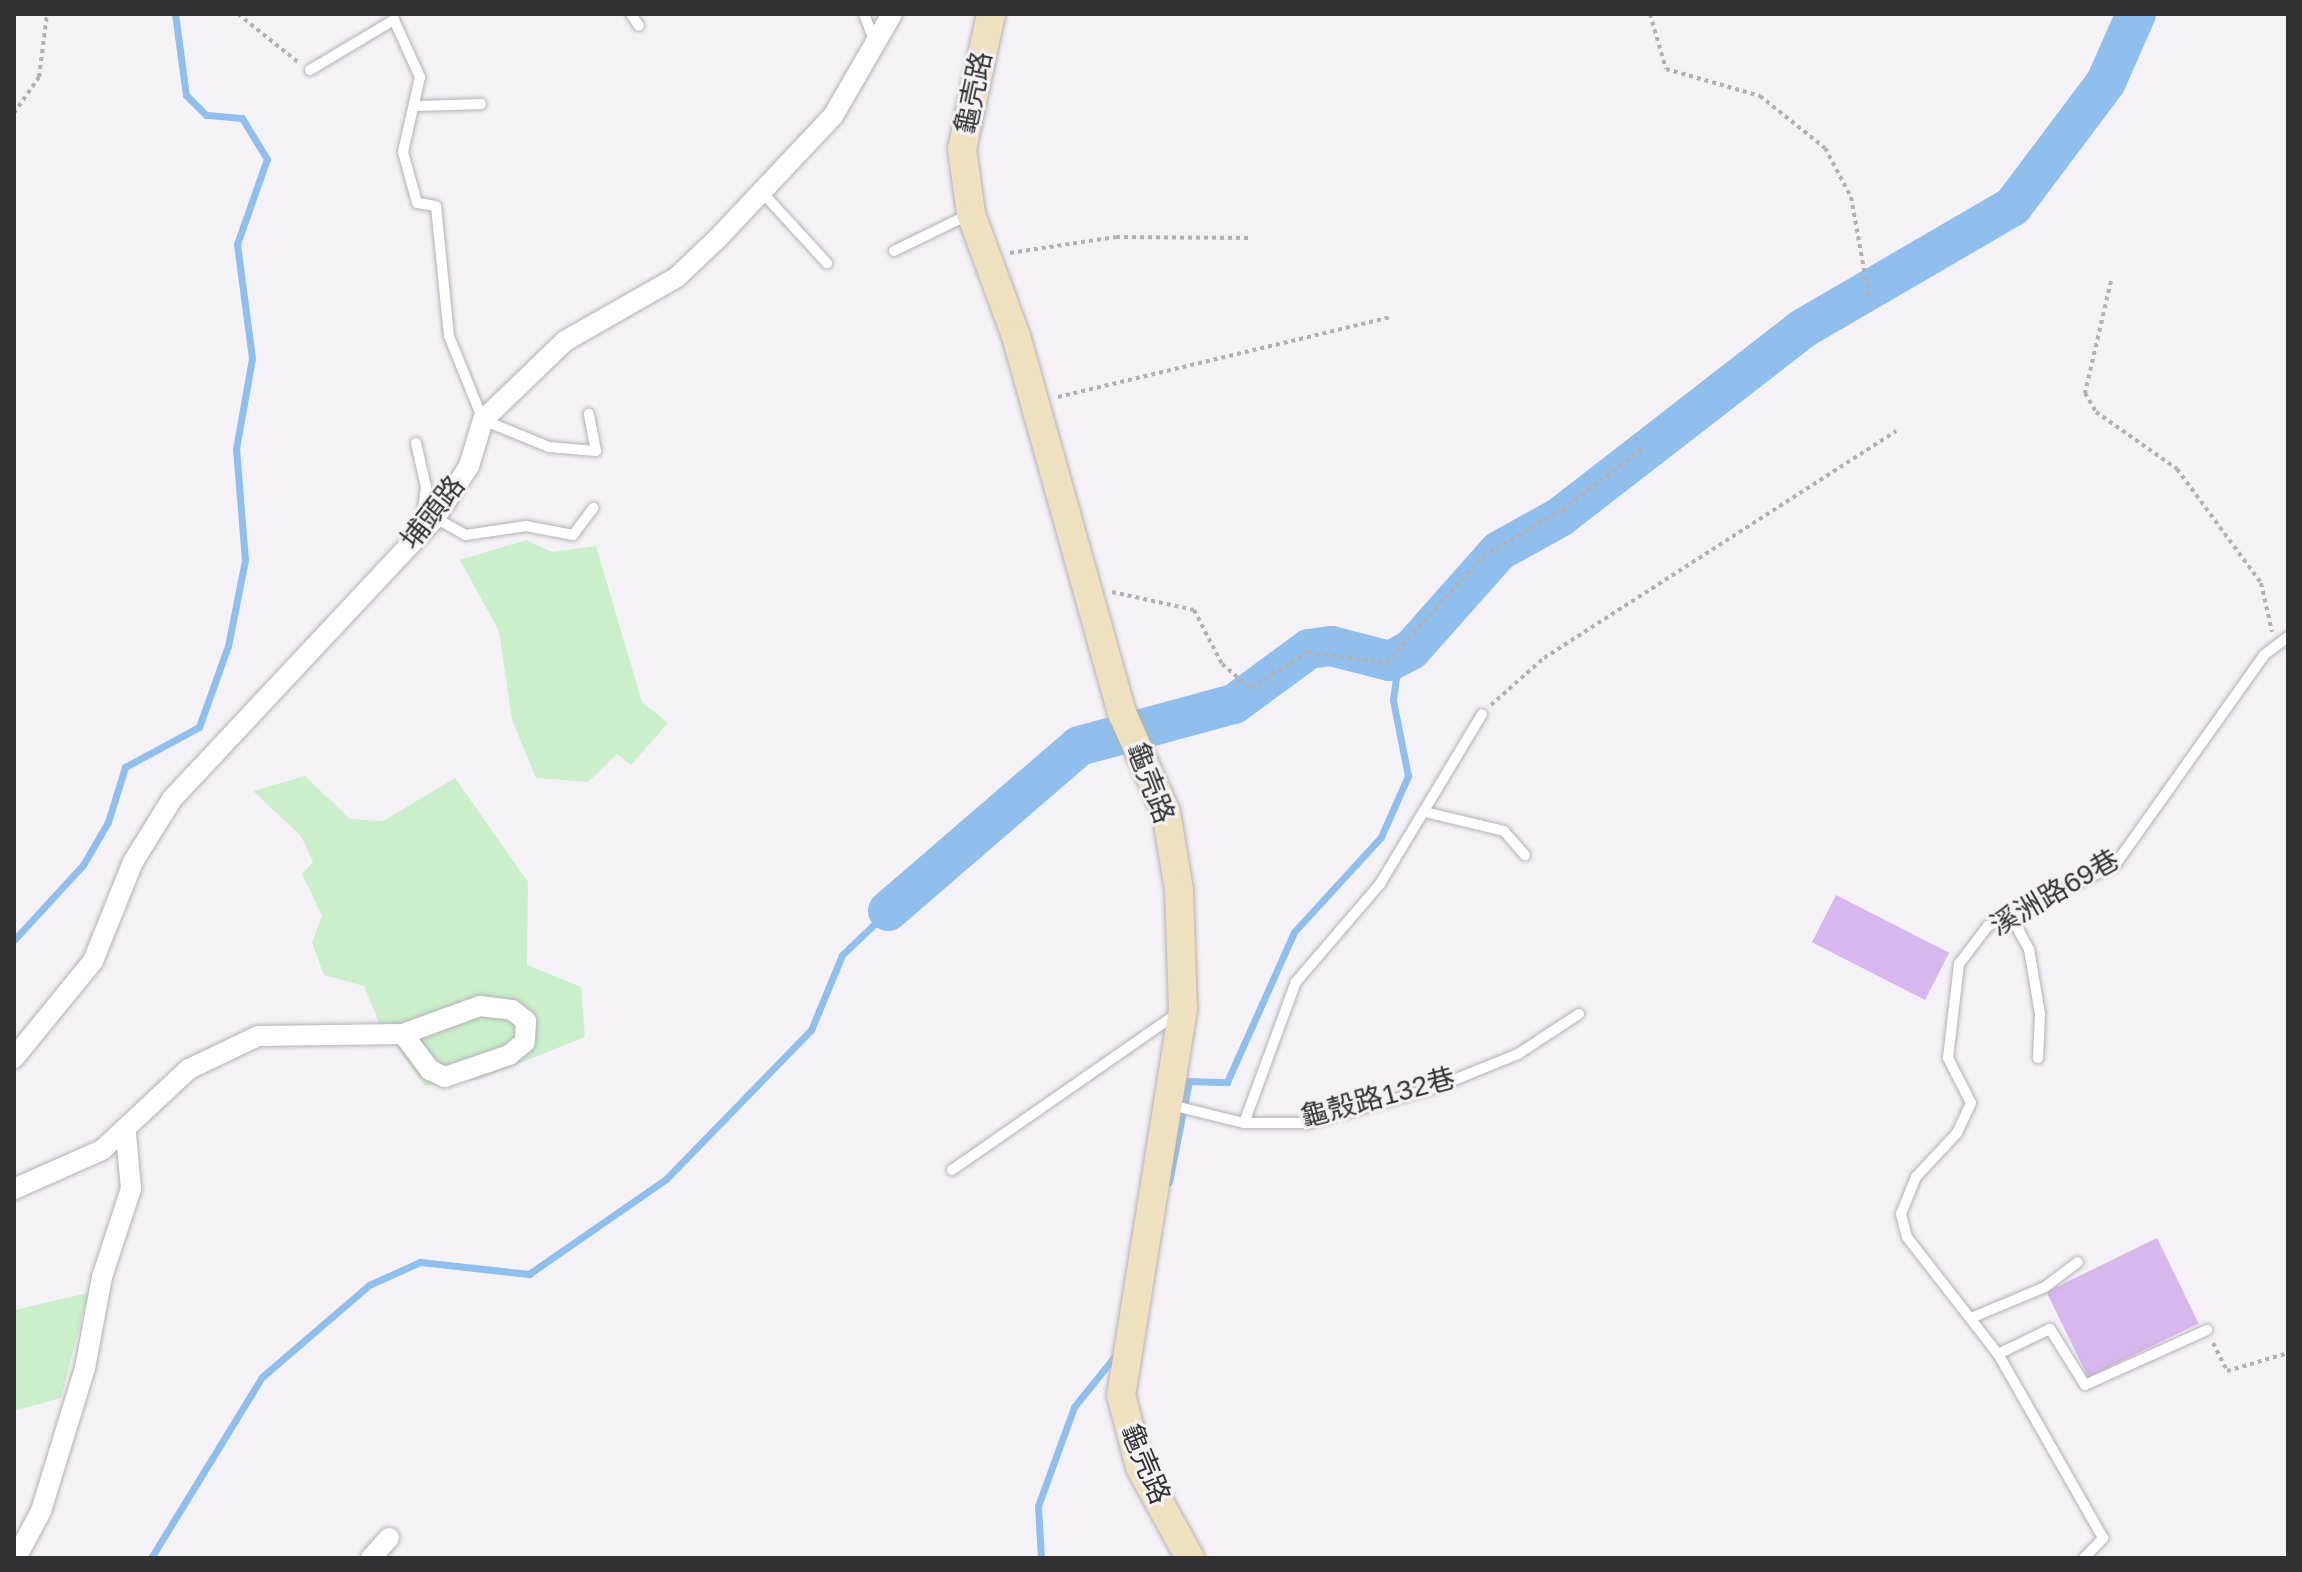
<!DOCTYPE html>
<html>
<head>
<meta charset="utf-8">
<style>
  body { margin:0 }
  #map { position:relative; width:2302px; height:1572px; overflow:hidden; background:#f5f2f7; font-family:Arial,"Noto Sans TC",sans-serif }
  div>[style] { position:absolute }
  .green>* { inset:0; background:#caefca }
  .stream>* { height:7px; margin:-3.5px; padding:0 3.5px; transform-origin:3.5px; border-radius:3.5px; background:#90bfed }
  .river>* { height:40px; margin:-20px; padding:0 20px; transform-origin:20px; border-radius:20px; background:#90bfed }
  .building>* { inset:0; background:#d7b7ee; transform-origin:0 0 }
  .path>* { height:4px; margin-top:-2px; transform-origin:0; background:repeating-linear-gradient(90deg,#b3b0b4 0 4px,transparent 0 8px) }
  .roads { filter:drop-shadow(0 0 2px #b3b1b5) drop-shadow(0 0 2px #b3b1b5) }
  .lane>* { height:10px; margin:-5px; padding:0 5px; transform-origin:5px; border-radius:5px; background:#fff }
  .street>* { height:20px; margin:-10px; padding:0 10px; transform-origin:10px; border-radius:10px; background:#fff }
  .secondary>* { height:28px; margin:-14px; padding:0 14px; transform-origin:14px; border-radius:14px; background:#efe0bf }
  span { translate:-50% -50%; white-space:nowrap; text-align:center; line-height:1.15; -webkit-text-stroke:6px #f5f2f7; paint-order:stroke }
  .street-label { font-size:28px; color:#323133 }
  .frame { position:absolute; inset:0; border:16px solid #323133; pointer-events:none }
</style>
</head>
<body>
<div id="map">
  <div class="green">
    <div style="clip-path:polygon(526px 540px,552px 552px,596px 546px,642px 702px,668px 723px,631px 765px,617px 754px,588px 782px,536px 778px,512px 720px,499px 631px,460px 560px)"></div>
    <div style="clip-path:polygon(305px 776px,350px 819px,383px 821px,455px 778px,528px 882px,527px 965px,581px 987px,585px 1037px,480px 1079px,425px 1086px,379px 1023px,364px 986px,324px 975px,312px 943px,322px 916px,302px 874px,313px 862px,301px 836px,253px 791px)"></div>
    <div style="clip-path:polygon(88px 1293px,61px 1398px,14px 1411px,14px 1310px)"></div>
  </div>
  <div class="stream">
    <div style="left:14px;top:940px;width:102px;rotate:-47.4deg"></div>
    <div style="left:83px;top:865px;width:50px;rotate:-59.8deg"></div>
    <div style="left:108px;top:822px;width:58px;rotate:-72.8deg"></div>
    <div style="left:125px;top:767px;width:84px;rotate:-28.4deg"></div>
    <div style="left:199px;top:727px;width:86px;rotate:-70.3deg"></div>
    <div style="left:228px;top:646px;width:88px;rotate:-78.8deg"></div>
    <div style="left:245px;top:560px;width:111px;rotate:-94.6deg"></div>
    <div style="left:236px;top:449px;width:92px;rotate:-80deg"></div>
    <div style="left:252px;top:358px;width:115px;rotate:-97.5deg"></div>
    <div style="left:237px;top:244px;width:90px;rotate:-70.6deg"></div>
    <div style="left:267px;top:159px;width:48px;rotate:-121.4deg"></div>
    <div style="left:242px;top:118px;width:36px;rotate:-175deg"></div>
    <div style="left:206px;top:115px;width:28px;rotate:-135deg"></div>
    <div style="left:186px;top:95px;width:82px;rotate:-97.7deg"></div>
    <div style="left:1169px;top:1182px;width:103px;rotate:-78.8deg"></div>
    <div style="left:1189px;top:1081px;width:38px;rotate:2deg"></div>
    <div style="left:1227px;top:1082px;width:164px;rotate:-65.9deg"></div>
    <div style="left:1294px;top:932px;width:129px;rotate:-47.5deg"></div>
    <div style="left:1381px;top:837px;width:67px;rotate:-66.1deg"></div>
    <div style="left:1408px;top:776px;width:77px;rotate:-101.2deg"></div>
    <div style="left:1393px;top:700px;width:44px;rotate:-82.2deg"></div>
    <div style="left:151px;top:1558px;width:212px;rotate:-58.5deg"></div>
    <div style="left:262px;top:1377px;width:141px;rotate:-40.7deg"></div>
    <div style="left:369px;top:1285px;width:56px;rotate:-24.3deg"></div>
    <div style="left:420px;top:1262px;width:110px;rotate:6.3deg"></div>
    <div style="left:529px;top:1274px;width:167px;rotate:-34.7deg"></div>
    <div style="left:666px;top:1179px;width:208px;rotate:-45.8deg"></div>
    <div style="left:811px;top:1030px;width:81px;rotate:-67.5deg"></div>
    <div style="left:842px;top:955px;width:64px;rotate:-43.7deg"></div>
    <div style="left:1041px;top:1558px;width:52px;rotate:-93.3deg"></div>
    <div style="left:1038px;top:1506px;width:105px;rotate:-70deg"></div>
    <div style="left:1074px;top:1407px;width:72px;rotate:-51.2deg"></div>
  </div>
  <div class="river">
    <div style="left:888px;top:911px;width:252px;rotate:-40.8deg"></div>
    <div style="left:1079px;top:746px;width:161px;rotate:-15.2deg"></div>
    <div style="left:1234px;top:704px;width:93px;rotate:-36.3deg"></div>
    <div style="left:1309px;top:649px;width:22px;rotate:-8deg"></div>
    <div style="left:1331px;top:646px;width:61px;rotate:14.3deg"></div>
    <div style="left:1390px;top:661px;width:24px;rotate:-28deg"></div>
    <div style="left:1411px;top:650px;width:132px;rotate:-48.4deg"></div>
    <div style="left:1499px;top:551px;width:70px;rotate:-29.1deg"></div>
    <div style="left:1560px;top:517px;width:306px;rotate:-37.8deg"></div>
    <div style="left:1802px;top:329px;width:244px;rotate:-30.2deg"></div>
    <div style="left:2013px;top:206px;width:155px;rotate:-53.1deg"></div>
    <div style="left:2106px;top:82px;width:74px;rotate:-66.2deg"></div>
  </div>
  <div class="building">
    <div style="left:1836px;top:895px;width:127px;height:53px;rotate:27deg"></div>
    <div style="left:2157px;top:1238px;width:95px;height:123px;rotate:64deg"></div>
  </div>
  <div class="path">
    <div style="left:238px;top:14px;width:77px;rotate:38.7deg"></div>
    <div style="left:1650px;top:14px;width:57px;rotate:73.8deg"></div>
    <div style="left:1666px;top:69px;width:98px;rotate:16deg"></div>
    <div style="left:1760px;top:96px;width:83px;rotate:38.7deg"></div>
    <div style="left:1825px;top:148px;width:55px;rotate:62deg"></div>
    <div style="left:1851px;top:197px;width:102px;rotate:79.8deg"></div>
    <div style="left:14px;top:113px;width:44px;rotate:-55.2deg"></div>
    <div style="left:39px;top:77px;width:64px;rotate:-82.8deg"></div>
    <div style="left:1010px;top:253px;width:107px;rotate:-8.6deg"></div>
    <div style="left:1116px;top:237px;width:136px;rotate:0.4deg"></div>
    <div style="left:2111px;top:281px;width:115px;rotate:103.1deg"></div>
    <div style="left:2085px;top:393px;width:22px;rotate:60deg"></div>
    <div style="left:2096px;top:412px;width:99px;rotate:35.1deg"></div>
    <div style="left:2177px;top:469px;width:142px;rotate:53.6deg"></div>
    <div style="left:2261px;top:583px;width:50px;rotate:77.3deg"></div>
    <div style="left:1058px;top:397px;width:343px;rotate:-13.5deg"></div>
    <div style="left:1112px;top:592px;width:84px;rotate:12.4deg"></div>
    <div style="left:1194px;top:610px;width:61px;rotate:62.6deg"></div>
    <div style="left:1222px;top:664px;width:38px;rotate:40deg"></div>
    <div style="left:1251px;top:688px;width:67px;rotate:-32.3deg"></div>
    <div style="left:1308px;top:652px;width:79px;rotate:8deg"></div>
    <div style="left:1386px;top:663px;width:144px;rotate:-47.8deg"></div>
    <div style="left:1483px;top:556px;width:91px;rotate:-30.2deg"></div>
    <div style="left:1562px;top:510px;width:103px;rotate:-37.5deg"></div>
    <div style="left:1491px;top:705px;width:71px;rotate:-41.6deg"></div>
    <div style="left:1544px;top:658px;width:419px;rotate:-32.8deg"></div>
    <div style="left:2213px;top:1343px;width:31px;rotate:63deg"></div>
    <div style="left:2227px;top:1371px;width:64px;rotate:-16.4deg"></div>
  </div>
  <div class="roads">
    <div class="lane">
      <div style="left:631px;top:14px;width:14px;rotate:56deg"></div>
      <div style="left:864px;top:14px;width:26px;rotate:69deg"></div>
      <div style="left:310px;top:70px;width:98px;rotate:-30.8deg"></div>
      <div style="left:394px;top:20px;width:63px;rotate:65.5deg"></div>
      <div style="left:420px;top:77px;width:77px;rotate:102.8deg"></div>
      <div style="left:403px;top:152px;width:53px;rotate:74.6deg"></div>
      <div style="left:417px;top:203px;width:19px;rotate:9deg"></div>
      <div style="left:436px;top:206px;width:131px;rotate:84.3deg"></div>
      <div style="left:449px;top:336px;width:91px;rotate:68deg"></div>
      <div style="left:483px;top:420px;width:71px;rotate:22.2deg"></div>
      <div style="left:549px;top:447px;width:47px;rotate:4.9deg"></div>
      <div style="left:596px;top:451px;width:38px;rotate:-101deg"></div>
      <div style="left:419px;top:106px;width:62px;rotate:-1.8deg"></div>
      <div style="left:761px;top:191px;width:98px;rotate:47.5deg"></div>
      <div style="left:894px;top:251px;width:85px;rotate:-26deg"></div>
      <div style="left:416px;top:443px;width:45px;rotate:77.2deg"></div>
      <div style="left:426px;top:487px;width:41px;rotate:97deg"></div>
      <div style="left:435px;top:518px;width:35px;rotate:29deg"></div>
      <div style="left:466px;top:535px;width:61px;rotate:-8.5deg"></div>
      <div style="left:526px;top:526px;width:48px;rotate:10.8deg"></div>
      <div style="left:573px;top:535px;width:34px;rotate:-53deg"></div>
      <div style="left:1425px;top:812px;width:81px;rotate:13.5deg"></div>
      <div style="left:1504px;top:831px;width:32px;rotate:49deg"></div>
      <div style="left:2010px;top:915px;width:39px;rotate:61deg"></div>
      <div style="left:2029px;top:949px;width:66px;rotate:80.4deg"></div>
      <div style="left:2040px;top:1014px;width:44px;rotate:92.6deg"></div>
      <div style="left:1171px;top:1105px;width:75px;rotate:13.9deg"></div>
      <div style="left:1244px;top:1123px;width:65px"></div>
      <div style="left:1309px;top:1123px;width:130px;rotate:-15.6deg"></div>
      <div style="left:1434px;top:1088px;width:91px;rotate:-22deg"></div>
      <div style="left:1518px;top:1054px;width:73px;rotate:-33.3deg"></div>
      <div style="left:1244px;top:1123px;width:150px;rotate:-69.8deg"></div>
      <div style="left:1296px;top:982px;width:129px;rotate:-49.4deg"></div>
      <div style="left:1380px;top:884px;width:198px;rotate:-59deg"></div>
      <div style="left:952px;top:1170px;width:275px;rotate:-34.8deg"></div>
      <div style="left:1971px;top:1318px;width:80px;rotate:-22.7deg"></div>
      <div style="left:2045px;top:1287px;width:41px;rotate:-37.1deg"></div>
      <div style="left:1998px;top:1354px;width:58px;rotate:-25.7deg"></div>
      <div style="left:2050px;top:1329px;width:66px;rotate:58deg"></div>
      <div style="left:2085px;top:1385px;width:134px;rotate:-24.3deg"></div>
      <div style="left:2084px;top:1558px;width:28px;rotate:-46deg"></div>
      <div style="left:2103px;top:1538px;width:212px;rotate:-119.7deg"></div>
      <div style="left:1998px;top:1354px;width:148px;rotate:-127.9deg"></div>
      <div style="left:1907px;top:1237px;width:24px;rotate:-105deg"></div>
      <div style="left:1901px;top:1214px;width:40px;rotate:-68deg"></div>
      <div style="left:1916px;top:1177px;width:60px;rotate:-47deg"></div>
      <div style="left:1957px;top:1133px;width:33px;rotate:-65deg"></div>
      <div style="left:1971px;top:1103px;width:51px;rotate:-117.1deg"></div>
      <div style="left:1948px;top:1058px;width:95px;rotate:-83.3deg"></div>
      <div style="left:1959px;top:964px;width:48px;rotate:-52.7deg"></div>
      <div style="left:1988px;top:926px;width:141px;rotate:-25.7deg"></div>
      <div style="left:2115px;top:865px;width:257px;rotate:-54.6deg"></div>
      <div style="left:2264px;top:655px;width:30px;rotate:-37deg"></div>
    </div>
    <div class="street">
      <div style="left:14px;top:1058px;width:125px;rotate:-50.8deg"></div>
      <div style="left:93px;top:961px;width:107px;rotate:-68deg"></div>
      <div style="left:133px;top:862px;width:74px;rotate:-58.2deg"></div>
      <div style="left:172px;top:799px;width:385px;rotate:-46.9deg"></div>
      <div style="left:435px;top:518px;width:62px;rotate:-56.8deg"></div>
      <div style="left:469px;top:466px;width:48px;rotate:-73.1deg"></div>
      <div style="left:483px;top:420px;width:114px;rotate:-43.9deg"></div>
      <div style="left:565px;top:341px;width:129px;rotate:-29.7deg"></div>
      <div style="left:677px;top:277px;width:57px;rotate:-43.6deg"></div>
      <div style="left:718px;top:238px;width:168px;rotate:-46.7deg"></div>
      <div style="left:833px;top:116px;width:118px;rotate:-60deg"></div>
      <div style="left:14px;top:1189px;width:96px;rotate:-23.9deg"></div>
      <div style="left:102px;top:1150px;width:119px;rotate:-43deg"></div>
      <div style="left:189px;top:1069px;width:76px;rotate:-25.6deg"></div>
      <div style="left:258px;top:1036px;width:145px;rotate:-0.8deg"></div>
      <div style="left:403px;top:1034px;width:82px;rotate:-20deg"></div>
      <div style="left:480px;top:1006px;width:32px;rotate:7deg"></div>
      <div style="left:512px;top:1010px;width:18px;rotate:38deg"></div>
      <div style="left:526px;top:1021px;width:21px;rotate:93deg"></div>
      <div style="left:525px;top:1042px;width:21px;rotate:141deg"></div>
      <div style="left:509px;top:1055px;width:68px;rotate:161deg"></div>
      <div style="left:445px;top:1077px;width:17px;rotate:-155deg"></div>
      <div style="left:430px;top:1070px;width:45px;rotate:-126.9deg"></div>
      <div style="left:16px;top:1558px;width:53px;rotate:-62deg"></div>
      <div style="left:41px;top:1511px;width:150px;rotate:-72.9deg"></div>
      <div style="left:85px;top:1368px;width:93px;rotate:-79.4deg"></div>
      <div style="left:102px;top:1277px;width:93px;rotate:-71.8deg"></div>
      <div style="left:131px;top:1189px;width:55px;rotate:-95.2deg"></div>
      <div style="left:371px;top:1558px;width:27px;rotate:-48deg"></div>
    </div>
    <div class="secondary">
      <div style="left:991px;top:14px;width:138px;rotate:102.1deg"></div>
      <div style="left:962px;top:149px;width:66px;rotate:82.1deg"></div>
      <div style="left:971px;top:214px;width:130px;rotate:69.8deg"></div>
      <div style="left:1016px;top:336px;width:392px;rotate:74.3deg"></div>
      <div style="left:1122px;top:713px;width:108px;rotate:66deg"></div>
      <div style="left:1166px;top:812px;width:79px;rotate:80.5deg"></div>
      <div style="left:1179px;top:890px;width:119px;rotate:88.1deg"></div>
      <div style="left:1183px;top:1009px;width:391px;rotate:99.1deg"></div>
      <div style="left:1121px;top:1395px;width:74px;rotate:75.2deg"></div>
      <div style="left:1140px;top:1467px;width:104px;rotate:61.2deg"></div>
    </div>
  </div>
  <div class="street-label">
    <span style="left:974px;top:93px;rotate:-78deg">龜壳路</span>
    <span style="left:433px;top:513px;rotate:-52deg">埔頭路</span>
    <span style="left:1150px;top:783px;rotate:69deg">龜壳路</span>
    <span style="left:2055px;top:893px;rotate:-30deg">溪洲路69巷</span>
    <span style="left:1378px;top:1098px;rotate:-15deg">龜殼路132巷</span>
    <span style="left:1145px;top:1464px;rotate:67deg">龜壳路</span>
  </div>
  <div class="frame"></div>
</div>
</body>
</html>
